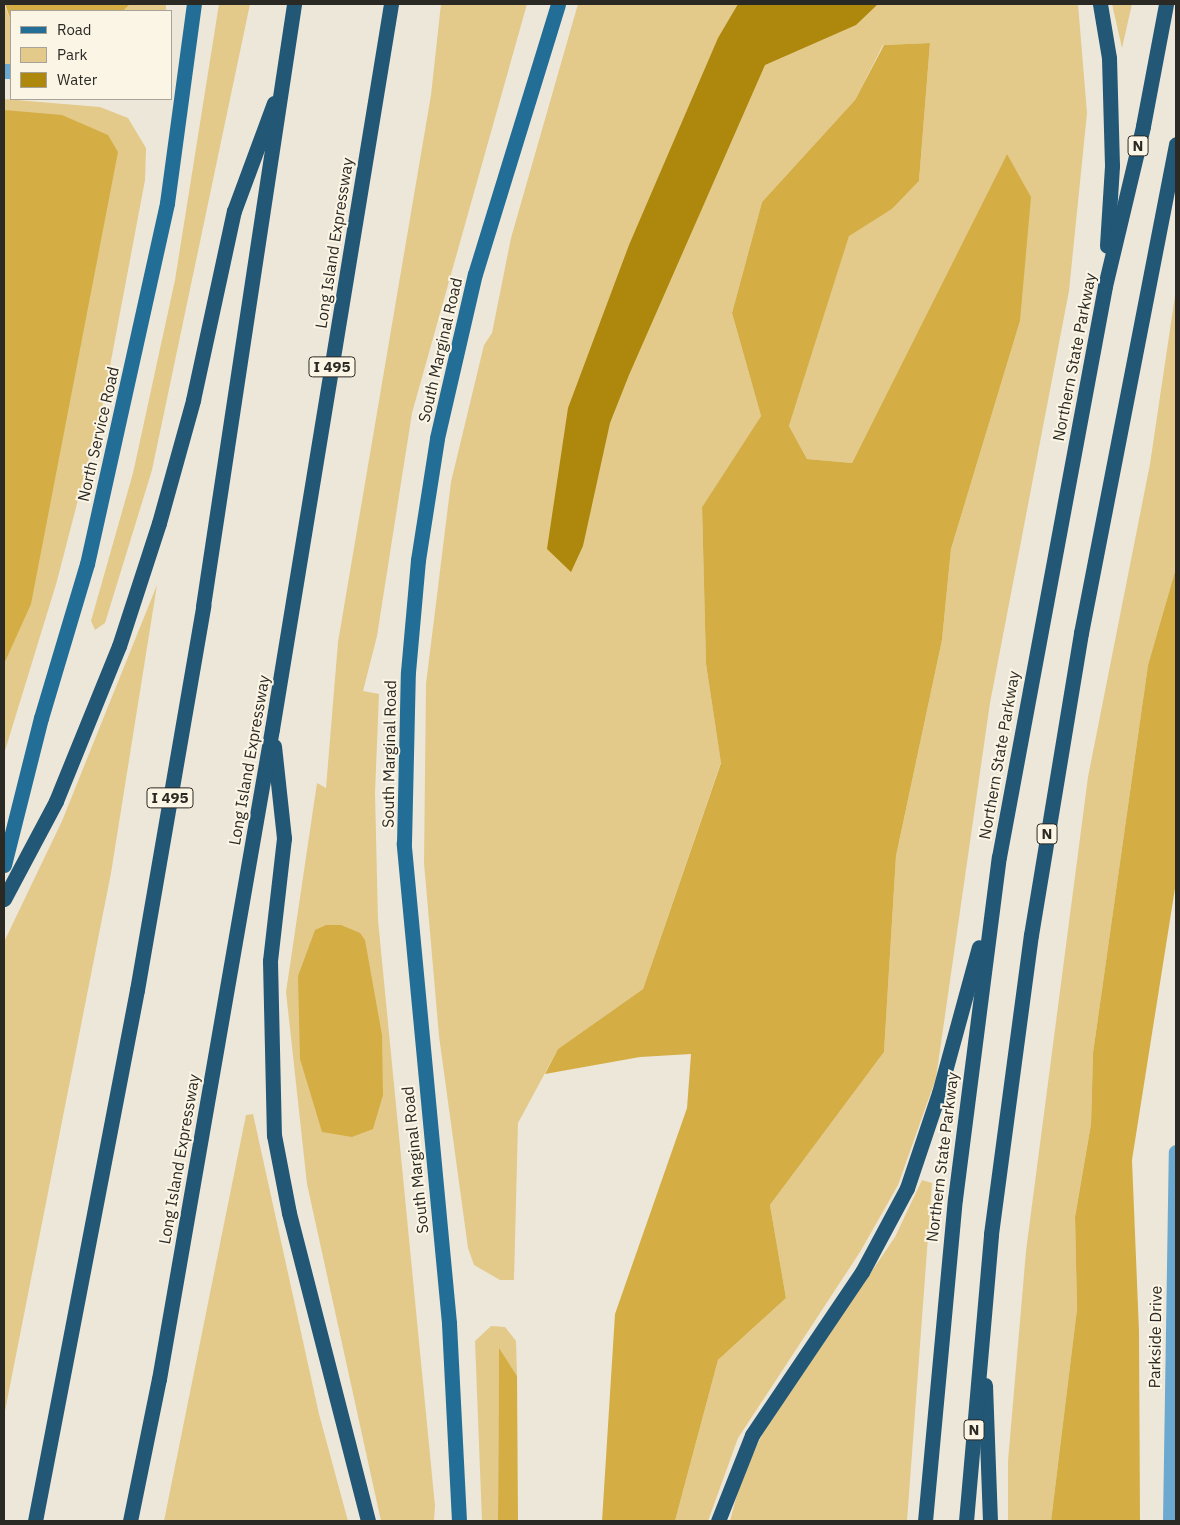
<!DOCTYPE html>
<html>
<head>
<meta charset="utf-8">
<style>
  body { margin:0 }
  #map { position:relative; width:1180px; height:1525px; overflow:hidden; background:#ede7d9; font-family:"IBM Plex Sans",sans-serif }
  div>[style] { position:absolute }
  .green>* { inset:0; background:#e3ca8a }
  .forest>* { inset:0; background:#d4ae45 }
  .water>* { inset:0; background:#ad880c }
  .minor>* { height:15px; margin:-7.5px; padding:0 7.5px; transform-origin:7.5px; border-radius:7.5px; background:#6ca9d0 }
  .major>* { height:15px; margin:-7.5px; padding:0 7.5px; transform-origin:7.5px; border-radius:7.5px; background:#236e97 }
  .highway>* { height:15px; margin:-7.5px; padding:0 7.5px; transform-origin:7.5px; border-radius:7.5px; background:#225776 }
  span { translate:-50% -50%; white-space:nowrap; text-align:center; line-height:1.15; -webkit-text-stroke:4px #fbf5e6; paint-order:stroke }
  .shield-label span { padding:1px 4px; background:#fbf5e6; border:1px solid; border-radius:4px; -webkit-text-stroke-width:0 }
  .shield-label { font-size:15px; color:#2b2923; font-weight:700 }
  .street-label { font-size:16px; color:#2b2923 }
  .frame { position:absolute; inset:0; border:5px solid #2b2923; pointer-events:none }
  .legend { position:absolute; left:10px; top:10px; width:162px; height:90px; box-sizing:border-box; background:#fbf5e6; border:1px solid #a8a398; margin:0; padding:6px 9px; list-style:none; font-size:15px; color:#2b2923 }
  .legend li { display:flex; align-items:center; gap:10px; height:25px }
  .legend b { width:25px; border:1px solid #a8a398 }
</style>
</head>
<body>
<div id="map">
  <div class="green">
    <div style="clip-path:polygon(4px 4px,11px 21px,11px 70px,4px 70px)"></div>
    <div style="clip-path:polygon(130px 4px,166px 4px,166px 11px,123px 11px)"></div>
    <div style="clip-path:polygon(219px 4px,250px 4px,152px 470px,105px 623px,95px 630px,91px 621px,133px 473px,175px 280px)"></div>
    <div style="clip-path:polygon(441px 4px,527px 4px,412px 413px,377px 636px,363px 691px,379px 694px,375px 793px,378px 920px,435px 1506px,434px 1521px,381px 1521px,307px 1184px,286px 992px,317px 783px,326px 788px,338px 642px,431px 95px)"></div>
    <div style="clip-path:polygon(578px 4px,1078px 4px,1087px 113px,1069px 291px,990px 703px,936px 1078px,898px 1185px,860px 1252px,738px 1438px,708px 1521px,675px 1521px,718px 1360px,786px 1298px,770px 1205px,884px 1052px,896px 856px,942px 640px,951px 549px,1020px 321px,1007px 154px,852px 463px,807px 459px,789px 426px,849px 235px,892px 209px,919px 181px,930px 43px,883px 45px,855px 100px,762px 202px,732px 313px,761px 416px,702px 507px,706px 664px,721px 762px,643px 989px,558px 1049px,518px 1123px,514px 1280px,500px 1280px,474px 1265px,468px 1248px,439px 1036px,424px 863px,426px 684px,451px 482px,484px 345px,492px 333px,511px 238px)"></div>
    <div style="clip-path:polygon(1112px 4px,1132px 4px,1122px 48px)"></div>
    <div style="clip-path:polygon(4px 99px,100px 107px,128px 118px,146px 148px,145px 180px,103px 403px,57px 581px,4px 754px)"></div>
    <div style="clip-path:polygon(1176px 289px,1176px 568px,1148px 665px,1093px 1053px,1091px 1124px,1075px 1217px,1077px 1309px,1051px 1521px,1008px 1521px,1008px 1461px,1026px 1251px,1088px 777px,1150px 464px)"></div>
    <div style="clip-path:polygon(157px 585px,111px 873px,4px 1416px,4px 942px,62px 821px)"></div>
    <div style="clip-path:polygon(253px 1114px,319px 1414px,348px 1521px,164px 1521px,246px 1115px)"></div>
    <div style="clip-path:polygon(922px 1180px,932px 1183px,907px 1521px,730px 1521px,740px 1483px,764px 1430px,895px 1237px)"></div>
    <div style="clip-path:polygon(491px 1326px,505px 1327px,516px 1341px,517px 1376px,499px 1349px,498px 1521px,482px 1521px,475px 1341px)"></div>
  </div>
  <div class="forest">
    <div style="clip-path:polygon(5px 4px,130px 4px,123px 11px,11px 11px,11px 21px)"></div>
    <div style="clip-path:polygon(930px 43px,919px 181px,892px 209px,849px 236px,789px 426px,807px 459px,852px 463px,1007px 154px,1031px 197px,1020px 321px,951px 549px,942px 640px,896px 856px,884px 1052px,770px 1205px,786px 1298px,718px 1360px,675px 1521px,602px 1521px,615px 1314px,687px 1108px,691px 1054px,640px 1057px,545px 1074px,558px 1049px,643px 989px,721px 763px,706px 664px,702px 507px,761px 416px,732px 313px,762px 202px,855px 100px,884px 45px)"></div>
    <div style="clip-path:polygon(4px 110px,62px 115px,108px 135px,118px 152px,31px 604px,4px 664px)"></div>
    <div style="clip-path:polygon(1176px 568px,1176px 882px,1132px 1160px,1139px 1331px,1140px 1521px,1051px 1521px,1077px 1309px,1075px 1217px,1091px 1124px,1093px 1053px,1148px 665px)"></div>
    <div style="clip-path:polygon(326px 925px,341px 925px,360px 933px,365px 940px,382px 1035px,383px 1095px,373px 1129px,352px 1137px,322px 1132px,300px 1059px,298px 976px,315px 930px)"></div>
    <div style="clip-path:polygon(499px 1348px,517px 1376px,518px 1521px,498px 1521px)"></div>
  </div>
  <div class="water">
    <div style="clip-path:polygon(738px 4px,878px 4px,856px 25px,765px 65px,629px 375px,610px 423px,583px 546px,571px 572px,547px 549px,568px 408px,629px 245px,718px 38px)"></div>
  </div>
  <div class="minor">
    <div style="left:4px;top:71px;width:7px"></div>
    <div style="left:1170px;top:1521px;width:369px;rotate:-89.1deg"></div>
  </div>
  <div class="major">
    <div style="left:4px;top:865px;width:152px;rotate:-75.9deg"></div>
    <div style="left:41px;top:718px;width:161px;rotate:-73.4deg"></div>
    <div style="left:87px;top:564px;width:370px;rotate:-77.5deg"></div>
    <div style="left:167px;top:203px;width:201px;rotate:-82.3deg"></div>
    <div style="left:459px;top:1521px;width:198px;rotate:-92.9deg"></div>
    <div style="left:449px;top:1323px;width:482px;rotate:-95.4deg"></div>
    <div style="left:404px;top:843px;width:171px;rotate:-88.7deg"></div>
    <div style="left:408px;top:672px;width:112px;rotate:-84.9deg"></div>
    <div style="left:418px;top:560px;width:123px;rotate:-81.1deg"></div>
    <div style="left:437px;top:438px;width:168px;rotate:-77deg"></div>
    <div style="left:475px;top:274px;width:282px;rotate:-72.9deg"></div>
  </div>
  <div class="highway">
    <div style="left:1100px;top:4px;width:55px;rotate:80.5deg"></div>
    <div style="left:1109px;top:58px;width:108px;rotate:88.4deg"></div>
    <div style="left:1112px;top:166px;width:80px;rotate:93.6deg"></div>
    <div style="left:274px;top:746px;width:93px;rotate:83.8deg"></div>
    <div style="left:284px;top:838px;width:124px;rotate:96.5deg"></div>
    <div style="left:270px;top:961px;width:174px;rotate:88.7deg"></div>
    <div style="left:274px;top:1135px;width:79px;rotate:79.1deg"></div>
    <div style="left:289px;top:1213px;width:318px;rotate:75.6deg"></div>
    <div style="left:4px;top:899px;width:111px;rotate:-62deg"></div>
    <div style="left:56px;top:801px;width:167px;rotate:-67.9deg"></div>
    <div style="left:119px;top:646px;width:129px;rotate:-72deg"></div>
    <div style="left:159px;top:523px;width:128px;rotate:-74.5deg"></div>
    <div style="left:193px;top:400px;width:193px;rotate:-77.8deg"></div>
    <div style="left:234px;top:211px;width:115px;rotate:-69.7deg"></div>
    <div style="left:985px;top:1385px;width:136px;rotate:87.9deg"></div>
    <div style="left:35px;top:1521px;width:541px;rotate:-79.13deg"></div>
    <div style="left:137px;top:990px;width:390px;rotate:-80.2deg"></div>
    <div style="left:203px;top:606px;width:609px;rotate:-81.4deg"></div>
    <div style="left:130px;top:1521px;width:145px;rotate:-78.5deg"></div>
    <div style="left:159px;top:1379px;width:660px;rotate:-80.14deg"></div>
    <div style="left:272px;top:729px;width:735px;rotate:-80.68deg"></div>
    <div style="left:718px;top:1521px;width:92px;rotate:-68.4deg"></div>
    <div style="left:752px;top:1435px;width:197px;rotate:-56deg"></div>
    <div style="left:862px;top:1272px;width:95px;rotate:-61.8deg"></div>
    <div style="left:907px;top:1188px;width:100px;rotate:-71.4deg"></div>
    <div style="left:939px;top:1093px;width:151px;rotate:-74.7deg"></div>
    <div style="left:925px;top:1521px;width:323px;rotate:-84.7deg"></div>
    <div style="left:955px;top:1199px;width:345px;rotate:-82.7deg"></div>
    <div style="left:999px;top:857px;width:581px;rotate:-79.48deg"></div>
    <div style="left:1105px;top:286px;width:164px;rotate:-76.6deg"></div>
    <div style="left:1143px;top:126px;width:124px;rotate:-79.3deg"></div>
    <div style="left:966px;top:1521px;width:288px;rotate:-85deg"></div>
    <div style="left:991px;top:1234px;width:302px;rotate:-82.4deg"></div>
    <div style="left:1031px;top:935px;width:306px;rotate:-80.6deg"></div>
    <div style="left:1081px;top:633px;width:498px;rotate:-79deg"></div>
  </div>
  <div class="shield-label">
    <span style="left:1138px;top:146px">N</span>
    <span style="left:332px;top:367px">I 495</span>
    <span style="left:170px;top:798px">I 495</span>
    <span style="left:1047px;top:834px">N</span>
    <span style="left:974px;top:1430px">N</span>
  </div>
  <div class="street-label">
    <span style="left:334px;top:243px;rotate:-81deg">Long Island Expressway</span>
    <span style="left:440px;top:350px;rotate:-77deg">South Marginal Road</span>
    <span style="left:1074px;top:357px;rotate:-79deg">Northern State Parkway</span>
    <span style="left:98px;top:434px;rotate:-77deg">North Service Road</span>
    <span style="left:389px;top:754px;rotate:-89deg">South Marginal Road</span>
    <span style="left:999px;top:755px;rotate:-80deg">Northern State Parkway</span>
    <span style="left:249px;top:760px;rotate:-80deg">Long Island Expressway</span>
    <span style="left:942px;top:1157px;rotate:-83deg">Northern State Parkway</span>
    <span style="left:179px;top:1159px;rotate:-80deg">Long Island Expressway</span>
    <span style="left:415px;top:1160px;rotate:-96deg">South Marginal Road</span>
    <span style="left:1155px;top:1337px;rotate:-89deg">Parkside Drive</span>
  </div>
  <div class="frame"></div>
  <ul class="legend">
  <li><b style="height:6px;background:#236e97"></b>Road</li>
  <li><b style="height:14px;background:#e3ca8a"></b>Park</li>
  <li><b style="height:14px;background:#ad880c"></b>Water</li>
  </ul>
</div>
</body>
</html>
